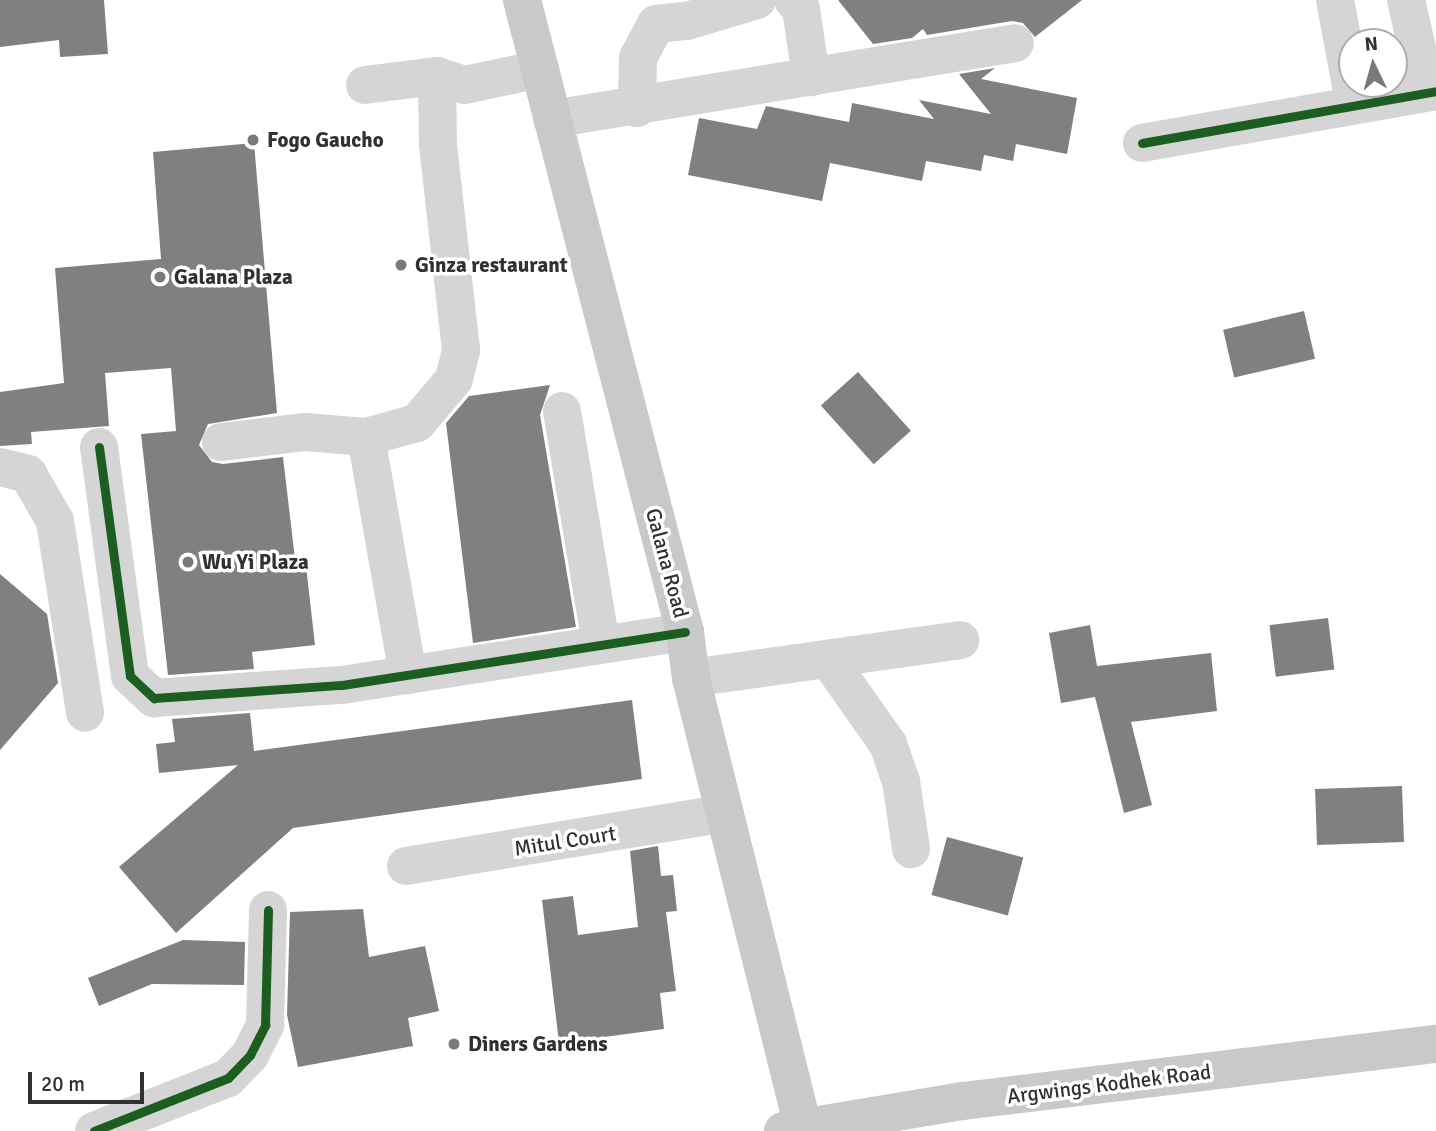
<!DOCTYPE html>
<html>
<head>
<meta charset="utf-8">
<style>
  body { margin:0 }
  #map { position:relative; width:1436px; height:1131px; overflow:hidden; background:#fff; font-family:Signika,sans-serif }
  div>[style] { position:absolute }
  .building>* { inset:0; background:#808080; transform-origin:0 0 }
  .minor>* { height:38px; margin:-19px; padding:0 19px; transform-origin:19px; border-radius:19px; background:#d5d5d5 }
  .major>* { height:38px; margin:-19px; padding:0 19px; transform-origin:19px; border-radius:19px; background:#c9c9c9 }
  .cycleway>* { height:9px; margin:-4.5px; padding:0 4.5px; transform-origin:4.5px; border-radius:4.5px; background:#1b5e20 }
  .dots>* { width:19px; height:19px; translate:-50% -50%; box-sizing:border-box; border:4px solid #fff; border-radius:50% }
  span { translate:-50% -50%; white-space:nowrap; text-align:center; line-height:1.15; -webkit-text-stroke:7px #fff; paint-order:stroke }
  .poi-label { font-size:21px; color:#313131; font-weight:700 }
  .left { translate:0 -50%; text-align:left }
  .street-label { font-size:21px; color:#313131 }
  .north { position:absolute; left:1338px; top:28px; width:70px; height:70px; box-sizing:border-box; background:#fff; border:2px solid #adadad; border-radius:50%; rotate:355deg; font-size:19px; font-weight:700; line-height:28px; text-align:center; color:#313131 }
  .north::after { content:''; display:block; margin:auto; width:24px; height:32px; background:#797979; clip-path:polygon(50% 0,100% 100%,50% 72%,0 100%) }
  .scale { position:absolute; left:28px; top:1072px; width:116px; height:32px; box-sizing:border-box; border:4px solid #313131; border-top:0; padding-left:9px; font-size:21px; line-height:24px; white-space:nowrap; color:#313131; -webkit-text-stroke:5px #fff; paint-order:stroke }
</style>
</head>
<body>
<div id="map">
  <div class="building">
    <div style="clip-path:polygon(0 0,104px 0,108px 54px,60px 57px,59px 40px,0 47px)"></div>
    <div style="clip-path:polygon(838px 0,1082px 0,1035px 37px,1023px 23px,1012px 21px,927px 35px,923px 29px,912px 38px,873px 44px)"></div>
    <div style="clip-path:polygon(995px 68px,981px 79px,1077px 98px,1067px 154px,1016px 144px,1013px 161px,984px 155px,981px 171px,926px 161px,922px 181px,830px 163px,822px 201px,688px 175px,699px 118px,757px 129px,766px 106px,849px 122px,852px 103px,934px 119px,919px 100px,991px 114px,959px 74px)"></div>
    <div style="clip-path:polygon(254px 143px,277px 413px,208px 424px,199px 445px,212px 462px,223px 464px,283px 457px,295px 559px,305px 557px,315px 645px,252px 652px,254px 669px,168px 675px,141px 434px,176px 431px,171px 368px,105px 373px,109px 426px,31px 432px,32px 444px,0 446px,0 392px,64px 383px,55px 268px,161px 259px,153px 152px)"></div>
    <div style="left:1304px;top:311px;width:49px;height:83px;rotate:77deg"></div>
    <div style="left:858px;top:372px;width:79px;height:50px;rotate:48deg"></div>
    <div style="clip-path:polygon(550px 385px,540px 415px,576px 627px,473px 643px,446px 423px,469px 396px)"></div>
    <div style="clip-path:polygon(0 574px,47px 614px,58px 683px,0 750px)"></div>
    <div style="left:1328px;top:618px;width:52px;height:59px;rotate:83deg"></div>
    <div style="clip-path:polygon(1090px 625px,1097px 666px,1211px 653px,1217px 711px,1131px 722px,1152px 805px,1124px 813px,1095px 697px,1061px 703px,1049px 633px)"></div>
    <div style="clip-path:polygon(632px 700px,642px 779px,293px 828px,176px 933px,119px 867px,238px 765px,159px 773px,156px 744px,175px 742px,172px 719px,250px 713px,254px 751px)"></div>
    <div style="left:1402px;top:786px;width:56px;height:87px;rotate:88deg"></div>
    <div style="left:947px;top:837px;width:79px;height:60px;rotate:15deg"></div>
    <div style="clip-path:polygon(658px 846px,661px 876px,673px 875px,677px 911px,666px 912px,676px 991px,660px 993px,664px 1029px,559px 1043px,542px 900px,573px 896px,578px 935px,638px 927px,630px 851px)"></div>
    <div style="clip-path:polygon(363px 909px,369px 957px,425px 946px,439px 1011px,408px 1018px,413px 1046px,298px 1067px,287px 1015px,290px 912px)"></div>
    <div style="clip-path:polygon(183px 940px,245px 942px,244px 985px,152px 984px,99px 1006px,88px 978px)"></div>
  </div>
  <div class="minor">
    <div style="left:793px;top:0;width:12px;rotate:48deg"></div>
    <div style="left:801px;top:9px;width:69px;rotate:81.6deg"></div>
    <div style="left:1335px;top:0;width:104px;rotate:79.4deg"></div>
    <div style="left:1406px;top:0;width:94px;rotate:77.1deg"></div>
    <div style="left:365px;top:85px;width:73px;rotate:-7.1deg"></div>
    <div style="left:437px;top:76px;width:29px;rotate:18deg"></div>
    <div style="left:465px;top:85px;width:77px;rotate:-12deg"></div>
    <div style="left:637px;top:108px;width:50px;rotate:-88.9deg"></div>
    <div style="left:638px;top:58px;width:38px;rotate:-62deg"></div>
    <div style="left:656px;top:24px;width:31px;rotate:-6deg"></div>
    <div style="left:687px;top:21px;width:73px;rotate:-16.7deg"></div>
    <div style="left:552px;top:119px;width:469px;rotate:-9.3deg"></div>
    <div style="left:1142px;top:143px;width:299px;rotate:-10deg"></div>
    <div style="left:562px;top:411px;width:237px;rotate:80.5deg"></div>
    <div style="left:366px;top:437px;width:242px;rotate:80deg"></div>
    <div style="left:221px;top:442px;width:85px;rotate:-6.8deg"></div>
    <div style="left:305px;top:432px;width:61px;rotate:4.7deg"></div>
    <div style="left:366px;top:437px;width:53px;rotate:-15.4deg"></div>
    <div style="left:417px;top:423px;width:57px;rotate:-49.9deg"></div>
    <div style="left:454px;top:379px;width:30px;rotate:-76deg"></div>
    <div style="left:461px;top:350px;width:206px;rotate:-96.4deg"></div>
    <div style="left:438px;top:145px;width:69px;rotate:-90.8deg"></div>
    <div style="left:99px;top:447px;width:231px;rotate:82.3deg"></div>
    <div style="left:130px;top:676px;width:33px;rotate:43deg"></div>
    <div style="left:154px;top:698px;width:188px;rotate:-4deg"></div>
    <div style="left:342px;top:685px;width:347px;rotate:-8.8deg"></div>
    <div style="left:0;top:467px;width:29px;rotate:14deg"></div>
    <div style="left:28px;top:474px;width:54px;rotate:60.1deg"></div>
    <div style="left:55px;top:521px;width:194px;rotate:81.1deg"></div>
    <div style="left:828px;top:659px;width:104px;rotate:54.8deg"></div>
    <div style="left:888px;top:744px;width:39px;rotate:71deg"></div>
    <div style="left:901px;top:781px;width:69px;rotate:81.6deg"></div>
    <div style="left:691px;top:678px;width:272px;rotate:-8deg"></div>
    <div style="left:406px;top:866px;width:323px;rotate:-9.4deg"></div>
    <div style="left:94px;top:1131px;width:144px;rotate:-21.6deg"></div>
    <div style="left:228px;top:1078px;width:32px;rotate:-46deg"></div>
    <div style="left:250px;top:1055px;width:34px;rotate:-63deg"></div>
    <div style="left:265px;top:1025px;width:115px;rotate:-88.5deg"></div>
  </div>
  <div class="major">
    <div style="left:522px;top:0;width:653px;rotate:75.54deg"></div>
    <div style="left:685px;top:632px;width:46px;rotate:82.6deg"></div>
    <div style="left:691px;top:678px;width:464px;rotate:76deg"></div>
    <div style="left:783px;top:1131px;width:182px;rotate:-9.5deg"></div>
    <div style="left:963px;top:1101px;width:476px;rotate:-6.9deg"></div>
  </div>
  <div class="cycleway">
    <div style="left:1142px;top:143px;width:299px;rotate:-10deg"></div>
    <div style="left:99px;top:447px;width:231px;rotate:82.3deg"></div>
    <div style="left:130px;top:676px;width:33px;rotate:43deg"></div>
    <div style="left:154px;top:698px;width:188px;rotate:-4deg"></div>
    <div style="left:342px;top:685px;width:347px;rotate:-8.8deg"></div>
    <div style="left:94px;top:1131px;width:144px;rotate:-21.6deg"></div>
    <div style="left:228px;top:1078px;width:32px;rotate:-46deg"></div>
    <div style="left:250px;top:1055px;width:34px;rotate:-63deg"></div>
    <div style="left:265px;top:1025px;width:115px;rotate:-88.5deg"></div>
  </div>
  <div class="dots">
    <div style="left:253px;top:140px;background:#797979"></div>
    <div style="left:401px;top:265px;background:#797979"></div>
    <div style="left:160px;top:277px;background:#797979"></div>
    <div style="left:188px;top:562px;background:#797979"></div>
    <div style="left:454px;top:1044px;background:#797979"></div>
  </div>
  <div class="poi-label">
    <span class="left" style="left:267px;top:140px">Fogo Gaucho</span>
    <span class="left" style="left:415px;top:265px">Ginza restaurant</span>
    <span class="left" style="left:174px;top:277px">Galana Plaza</span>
    <span class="left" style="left:202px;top:562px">Wu Yi Plaza</span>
    <span class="left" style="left:468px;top:1044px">Diners Gardens</span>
  </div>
  <div class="street-label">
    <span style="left:667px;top:563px;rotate:75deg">Galana Road</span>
    <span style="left:565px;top:841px;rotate:-9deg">Mitul Court</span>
    <span style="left:1109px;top:1084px;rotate:-7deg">Argwings Kodhek Road</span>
  </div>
  <div class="north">N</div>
  <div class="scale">20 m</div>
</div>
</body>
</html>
